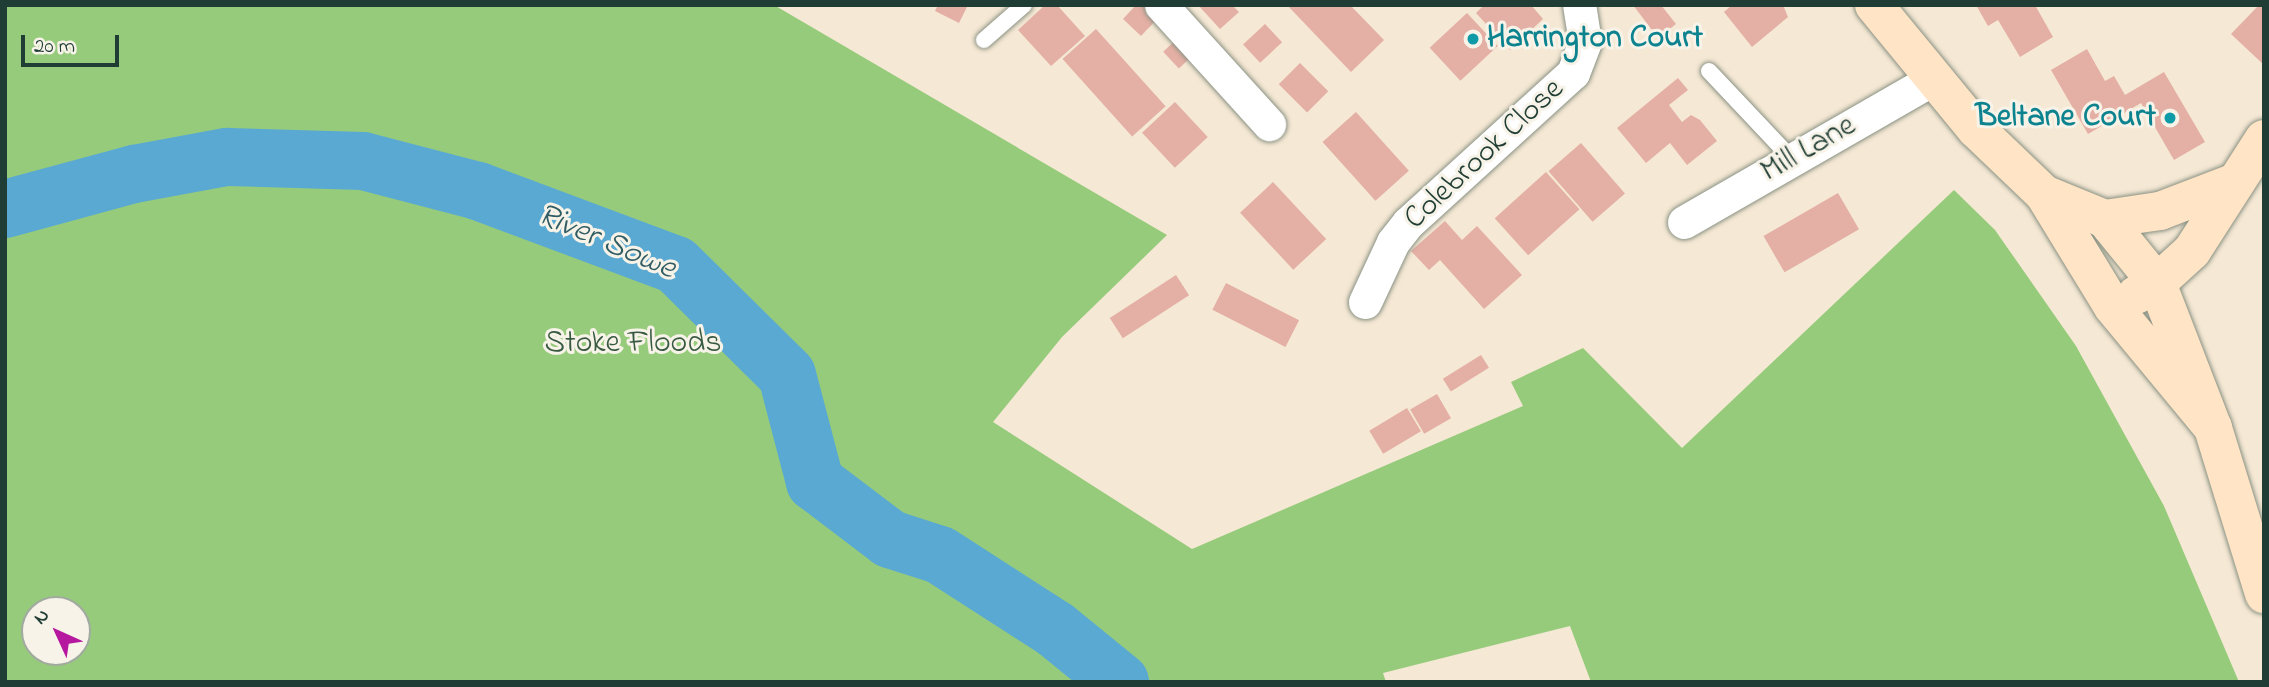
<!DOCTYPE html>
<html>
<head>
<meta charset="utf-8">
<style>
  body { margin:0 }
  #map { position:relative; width:2269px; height:687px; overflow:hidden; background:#f5e8d4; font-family:"Indie Flower",sans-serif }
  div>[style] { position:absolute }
  .green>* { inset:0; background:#96cb7c }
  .river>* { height:58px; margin:-29px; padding:0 29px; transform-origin:29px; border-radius:29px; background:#59a9d3 }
  .building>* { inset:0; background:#e4afa4; transform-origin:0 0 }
  .roads { filter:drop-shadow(0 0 2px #8a9284) drop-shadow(0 0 2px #8a9284) }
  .lane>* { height:16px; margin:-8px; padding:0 8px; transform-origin:8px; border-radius:8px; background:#fff }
  .street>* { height:33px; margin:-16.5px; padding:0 16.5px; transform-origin:16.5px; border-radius:16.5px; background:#fff }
  .secondary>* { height:38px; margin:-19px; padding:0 19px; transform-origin:19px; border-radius:19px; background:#ffe4c6 }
  .dots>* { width:19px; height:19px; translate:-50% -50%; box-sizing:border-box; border:4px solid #f7f3e8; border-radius:50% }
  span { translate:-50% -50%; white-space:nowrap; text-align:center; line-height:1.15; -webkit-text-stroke:6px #f7f3e8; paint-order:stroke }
  .culture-label { font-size:32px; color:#0d838f; font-weight:700 }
  .left { translate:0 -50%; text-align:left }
  .right { translate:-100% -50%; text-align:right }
  .street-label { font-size:32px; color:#1f3d34 }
  .park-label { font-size:32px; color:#375942 }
  .water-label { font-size:33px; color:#305d64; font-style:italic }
  .frame { position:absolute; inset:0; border:7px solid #1f3d34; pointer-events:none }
  .north { position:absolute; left:21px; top:596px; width:70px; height:70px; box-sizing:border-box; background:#f7f3e8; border:2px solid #a1aaa0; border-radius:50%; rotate:315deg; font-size:19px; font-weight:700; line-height:28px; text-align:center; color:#1f3d34 }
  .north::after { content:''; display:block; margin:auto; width:24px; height:32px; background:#b5179e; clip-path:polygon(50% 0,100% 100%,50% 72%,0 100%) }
  .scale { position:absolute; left:21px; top:35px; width:98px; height:32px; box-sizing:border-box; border:4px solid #1f3d34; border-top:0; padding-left:9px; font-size:21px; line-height:24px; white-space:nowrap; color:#1f3d34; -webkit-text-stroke:5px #f7f3e8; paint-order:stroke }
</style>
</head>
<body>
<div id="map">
  <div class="green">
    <div style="clip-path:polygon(evenodd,5px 5px,774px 5px,1167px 235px,1062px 337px,993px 422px,1192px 549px,1523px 406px,1511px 382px,1583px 348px,1682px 448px,1954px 190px,1995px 230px,2076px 346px,2164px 506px,2239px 682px,1591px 682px,1570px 626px,1383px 673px,1386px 682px,5px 682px,5px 5px,35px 610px,77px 610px,77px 652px,35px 652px,35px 610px)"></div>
  </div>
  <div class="river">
    <div style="left:5px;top:209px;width:134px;rotate:-15.2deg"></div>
    <div style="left:134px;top:174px;width:95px;rotate:-10.4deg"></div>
    <div style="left:227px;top:157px;width:136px;rotate:1.7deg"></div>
    <div style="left:363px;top:161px;width:119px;rotate:14.6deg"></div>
    <div style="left:478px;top:191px;width:211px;rotate:20.5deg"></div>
    <div style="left:676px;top:265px;width:156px;rotate:44.7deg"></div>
    <div style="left:787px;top:375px;width:111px;rotate:75.3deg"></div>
    <div style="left:815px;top:482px;width:94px;rotate:37.2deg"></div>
    <div style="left:890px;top:539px;width:52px;rotate:17.7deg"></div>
    <div style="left:940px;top:555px;width:137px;rotate:32.8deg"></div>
    <div style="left:1055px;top:629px;width:84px;rotate:39.2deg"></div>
  </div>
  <div class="building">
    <div style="clip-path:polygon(938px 5px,968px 5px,959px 23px,935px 11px)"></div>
    <div style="clip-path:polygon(1045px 5px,1057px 5px,1085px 36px,1051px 66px,1018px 30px)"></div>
    <div style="clip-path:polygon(1136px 5px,1149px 5px,1160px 16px,1141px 36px,1123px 19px)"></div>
    <div style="clip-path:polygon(1198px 5px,1232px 5px,1239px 12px,1220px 29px)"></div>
    <div style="clip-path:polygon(1287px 5px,1350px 5px,1384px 40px,1351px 72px)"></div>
    <div style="clip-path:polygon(1484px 5px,1531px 5px,1543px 19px,1510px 50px,1476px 13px)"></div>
    <div style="clip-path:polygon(1633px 5px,1661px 5px,1676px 24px,1658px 38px)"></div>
    <div style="clip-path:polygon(1732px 5px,1783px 5px,1788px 17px,1752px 47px,1724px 12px)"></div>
    <div style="clip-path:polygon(1976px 5px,2035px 5px,2053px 37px,2020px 57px,1998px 20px,1988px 26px)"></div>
    <div style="clip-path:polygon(2259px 5px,2264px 8px,2264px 65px,2231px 34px)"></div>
    <div style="left:1467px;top:13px;width:45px;height:51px;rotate:47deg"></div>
    <div style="left:1265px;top:24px;width:25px;height:30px;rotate:47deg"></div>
    <div style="left:1096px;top:29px;width:104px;height:45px;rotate:48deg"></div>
    <div style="left:1180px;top:36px;width:23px;height:23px;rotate:47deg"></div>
    <div style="clip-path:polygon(2087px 49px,2105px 81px,2114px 76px,2125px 95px,2164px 72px,2205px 142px,2174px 160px,2141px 103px,2088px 134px,2051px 70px)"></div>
    <div style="left:1300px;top:63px;width:40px;height:30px;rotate:45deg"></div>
    <div style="clip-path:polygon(1678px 78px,1688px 90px,1669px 105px,1682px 122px,1691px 115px,1700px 120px,1717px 141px,1687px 165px,1670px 143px,1646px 163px,1617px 128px)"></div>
    <div style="left:1175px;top:102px;width:48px;height:45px;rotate:47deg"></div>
    <div style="left:1356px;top:112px;width:79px;height:45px;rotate:48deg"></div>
    <div style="left:1581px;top:143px;width:67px;height:43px;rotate:49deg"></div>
    <div style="left:1546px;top:172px;width:50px;height:69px;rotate:48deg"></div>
    <div style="left:1273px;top:182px;width:78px;height:45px;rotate:47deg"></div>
    <div style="left:1838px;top:193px;width:42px;height:86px;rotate:60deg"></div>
    <div style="clip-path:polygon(1445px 221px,1462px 240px,1477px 226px,1522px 275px,1484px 309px,1440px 260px,1429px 270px,1411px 251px)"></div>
    <div style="left:1176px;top:275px;width:24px;height:79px;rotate:57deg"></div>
    <div style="left:1226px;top:283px;width:82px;height:30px;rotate:27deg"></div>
    <div style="left:1481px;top:355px;width:15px;height:45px;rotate:58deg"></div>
    <div style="left:1437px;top:394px;width:28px;height:31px;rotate:60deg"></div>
    <div style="left:1407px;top:408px;width:27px;height:44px;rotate:59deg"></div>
  </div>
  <div class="roads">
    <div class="lane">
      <div style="left:984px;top:40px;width:53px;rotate:-41.2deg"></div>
      <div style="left:1709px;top:71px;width:121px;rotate:46.7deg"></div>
    </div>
    <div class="street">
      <div style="left:1161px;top:5px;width:161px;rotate:47.8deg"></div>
      <div style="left:1684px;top:222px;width:289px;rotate:-29.9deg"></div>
      <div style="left:1365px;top:302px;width:66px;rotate:-65deg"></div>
      <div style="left:1393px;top:242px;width:24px;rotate:-52deg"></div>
      <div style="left:1408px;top:223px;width:223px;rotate:-42.3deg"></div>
      <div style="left:1573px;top:73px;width:33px;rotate:-69deg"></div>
      <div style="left:1585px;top:42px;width:37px;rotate:-99deg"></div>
    </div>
    <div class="secondary">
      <div style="left:1874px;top:5px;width:161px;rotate:50.6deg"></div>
      <div style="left:1976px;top:129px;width:94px;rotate:43.7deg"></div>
      <div style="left:2044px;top:194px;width:132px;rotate:58.6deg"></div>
      <div style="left:2113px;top:307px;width:157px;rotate:50.4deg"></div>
      <div style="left:2044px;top:194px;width:66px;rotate:22.3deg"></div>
      <div style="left:2105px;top:219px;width:82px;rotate:50.9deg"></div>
      <div style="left:2157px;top:283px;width:155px;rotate:68.9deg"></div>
      <div style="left:2213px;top:428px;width:174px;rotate:72.9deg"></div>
      <div style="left:2105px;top:219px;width:56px;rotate:-8.3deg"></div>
      <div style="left:2160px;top:211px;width:81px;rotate:-20.9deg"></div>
      <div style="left:2136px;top:295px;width:24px;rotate:-30deg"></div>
      <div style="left:2157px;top:283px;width:47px;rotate:-42.4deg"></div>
      <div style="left:2192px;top:251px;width:133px;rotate:-57.3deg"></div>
    </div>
  </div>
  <div class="dots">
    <div style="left:1473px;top:39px;background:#0f9aa8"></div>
    <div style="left:2170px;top:118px;background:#0f9aa8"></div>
  </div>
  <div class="culture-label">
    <span class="left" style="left:1487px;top:39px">Harrington Court</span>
    <span class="right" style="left:2156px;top:118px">Beltane Court</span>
  </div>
  <div class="street-label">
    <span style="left:1809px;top:150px;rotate:-30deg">Mill Lane</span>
    <span style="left:1485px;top:155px;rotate:-43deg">Colebrook Close</span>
  </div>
  <div class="park-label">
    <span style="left:633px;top:344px">Stoke Floods</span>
  </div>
  <div class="water-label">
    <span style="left:606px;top:243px;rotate:23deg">River Sowe</span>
  </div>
  <div class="frame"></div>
  <div class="north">N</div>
  <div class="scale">20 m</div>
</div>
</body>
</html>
